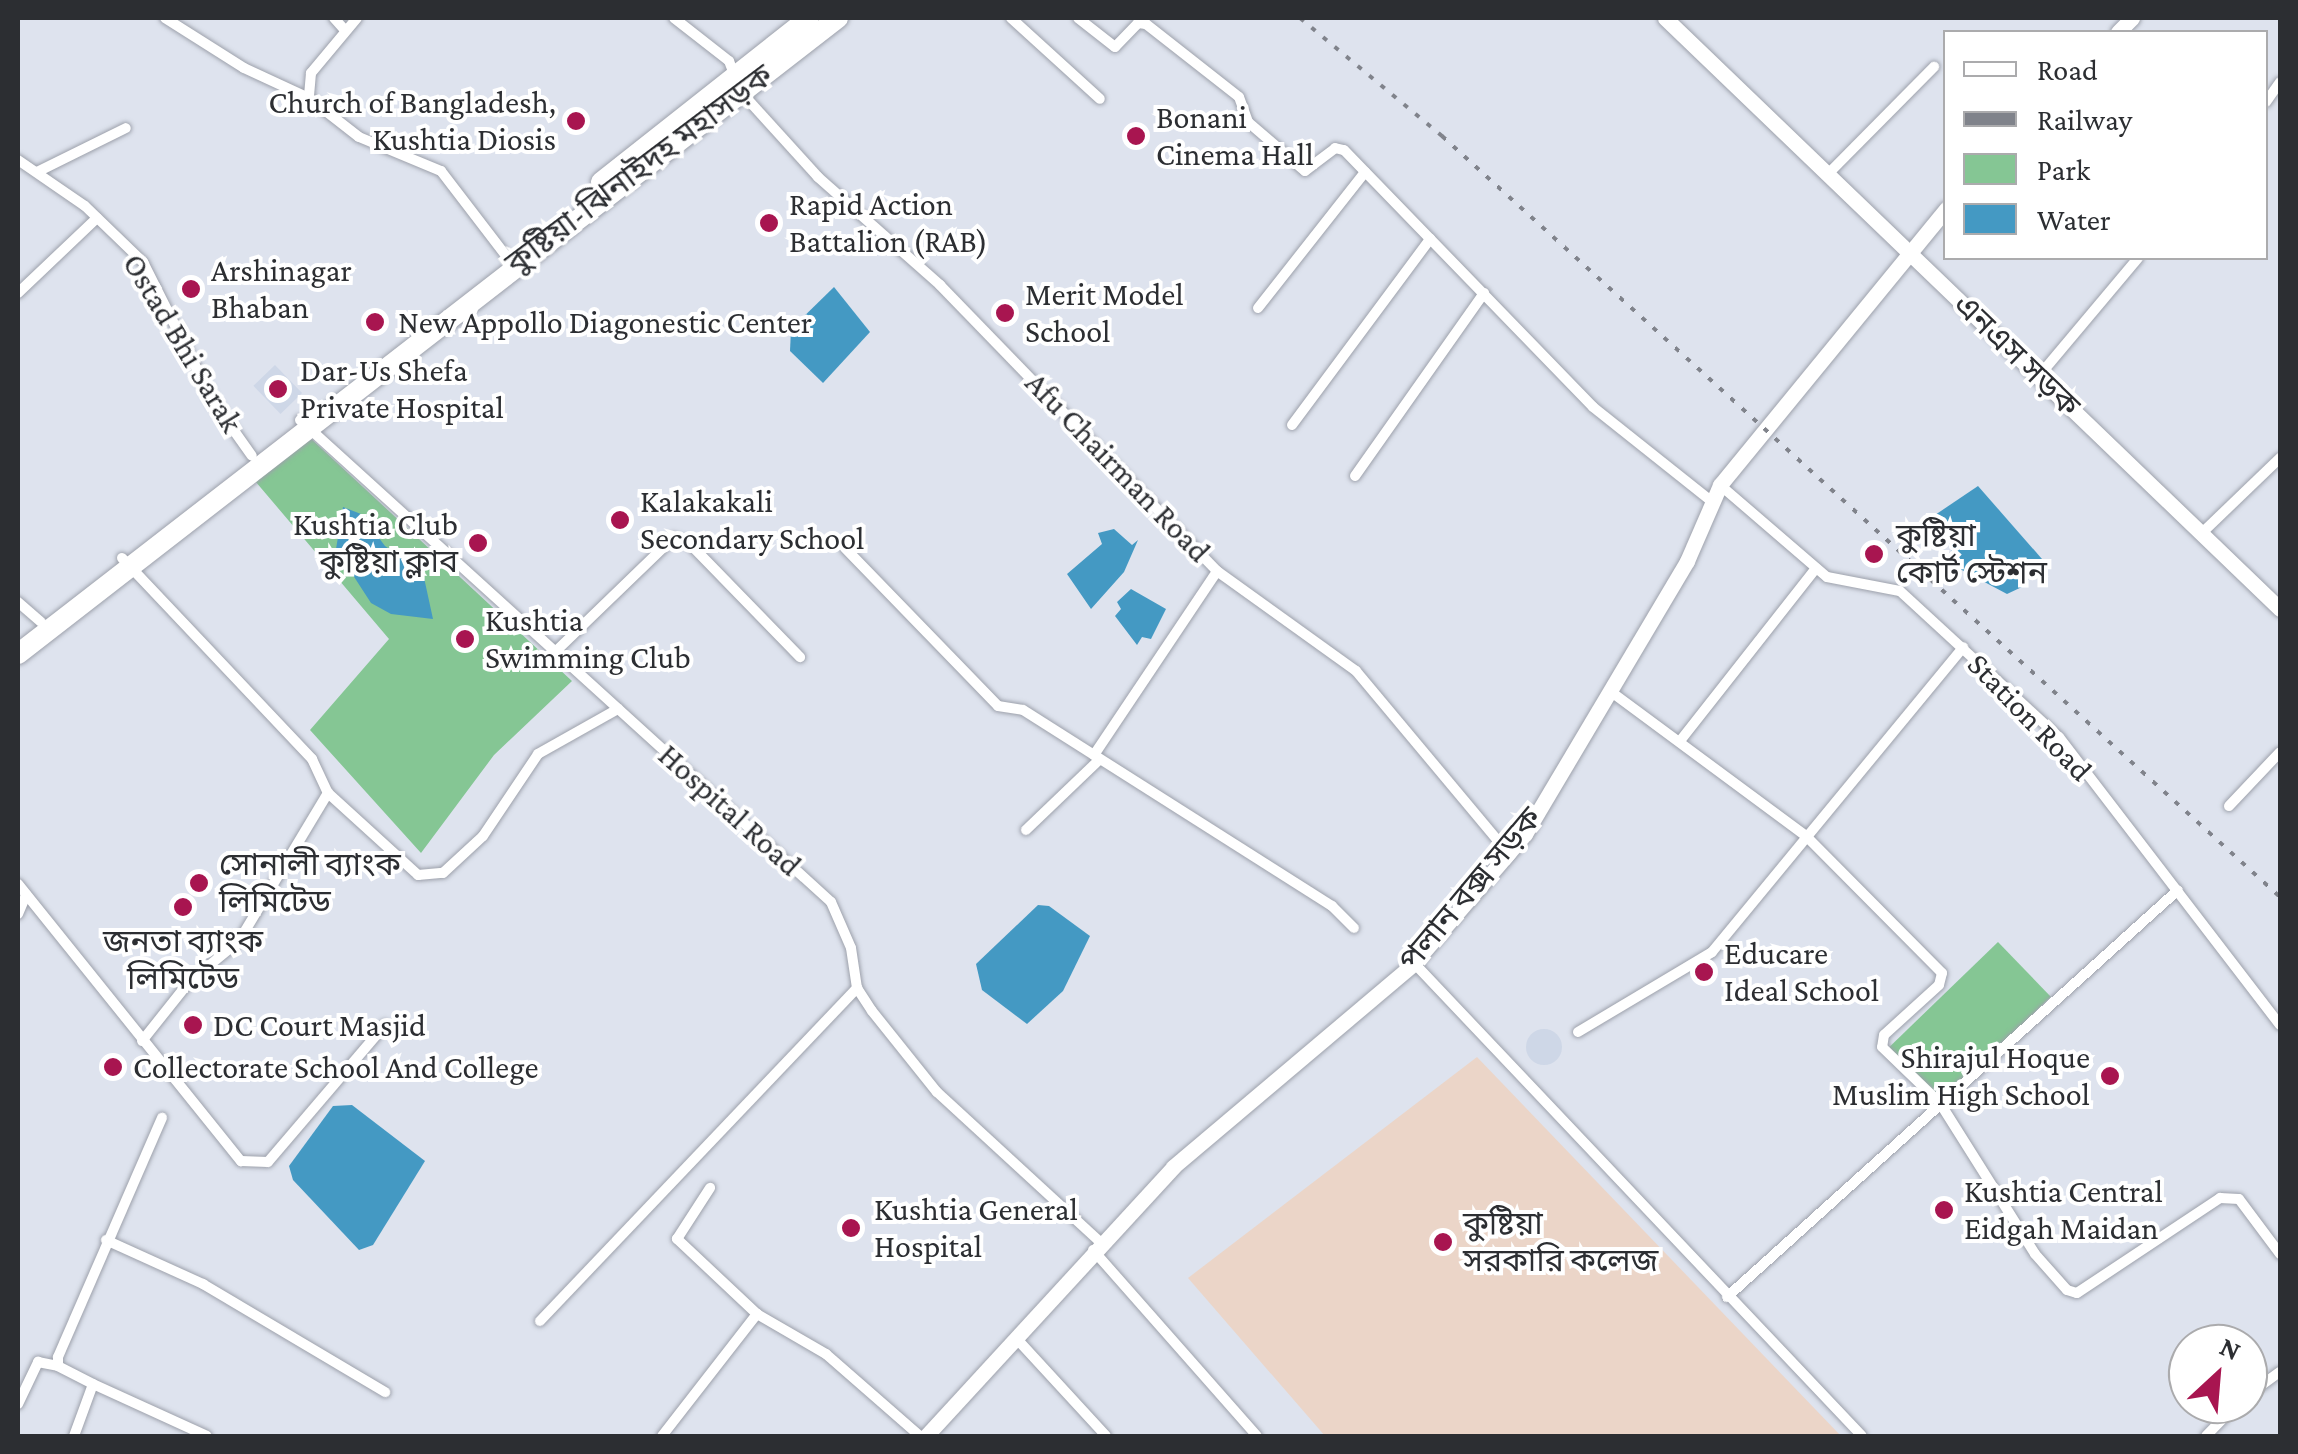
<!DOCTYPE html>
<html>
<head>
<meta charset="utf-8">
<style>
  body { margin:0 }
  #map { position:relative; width:2298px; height:1454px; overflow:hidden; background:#dee3ee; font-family:"Crimson Pro","Noto Sans Bengali",serif }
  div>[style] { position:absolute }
  .built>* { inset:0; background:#ced7e7; transform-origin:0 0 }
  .round { border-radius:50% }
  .education>* { inset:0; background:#ebd5c8 }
  .green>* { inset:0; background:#85c694; transform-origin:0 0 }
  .water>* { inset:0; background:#4499c3 }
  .roads { filter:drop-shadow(0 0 2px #9da1ab) drop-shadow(0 0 2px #9da1ab) }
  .street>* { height:10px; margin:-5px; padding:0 5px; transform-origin:5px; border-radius:5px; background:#fff }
  .secondary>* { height:15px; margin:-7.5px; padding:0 7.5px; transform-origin:7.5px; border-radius:7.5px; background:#fff }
  .highway>* { height:20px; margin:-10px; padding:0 10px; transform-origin:10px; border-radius:10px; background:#fff }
  .rail>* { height:4px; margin-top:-2px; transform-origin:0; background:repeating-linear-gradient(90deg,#80838b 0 5px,transparent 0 15px) }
  .dots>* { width:28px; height:28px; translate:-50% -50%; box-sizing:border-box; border:5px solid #fff; border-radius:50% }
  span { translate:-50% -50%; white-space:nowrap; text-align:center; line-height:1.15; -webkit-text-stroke:8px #fff; paint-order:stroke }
  .poi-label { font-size:32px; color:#2c2e32 }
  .right { translate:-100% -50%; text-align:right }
  .left { translate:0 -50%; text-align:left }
  .street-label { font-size:32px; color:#2c2e32 }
  .frame { position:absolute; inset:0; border:20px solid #2c2e32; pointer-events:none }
  .legend { position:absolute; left:1943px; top:30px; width:325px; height:230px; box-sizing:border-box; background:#fff; border:2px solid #ababad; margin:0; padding:12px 18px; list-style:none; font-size:30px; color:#2c2e32 }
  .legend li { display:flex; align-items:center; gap:20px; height:50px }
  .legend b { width:50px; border:2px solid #ababad }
  .north { position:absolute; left:2168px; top:1324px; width:100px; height:100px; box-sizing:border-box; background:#fff; border:2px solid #ababad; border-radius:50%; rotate:26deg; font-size:28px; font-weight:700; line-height:40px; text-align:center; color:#2c2e32 }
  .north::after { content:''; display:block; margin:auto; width:35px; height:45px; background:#a81550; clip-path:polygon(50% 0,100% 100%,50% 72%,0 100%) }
</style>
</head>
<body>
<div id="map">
  <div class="built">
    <div style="left:275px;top:365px;width:39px;height:30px;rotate:46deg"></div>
    <div class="round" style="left:1526px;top:1029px;width:36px;height:36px"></div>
  </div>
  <div class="education">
    <div style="clip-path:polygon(1477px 1057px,1841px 1436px,1325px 1436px,1188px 1278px)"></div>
  </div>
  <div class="green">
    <div style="clip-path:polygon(306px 434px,572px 681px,494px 755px,421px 853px,310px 730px,389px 639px,250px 475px)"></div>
    <div style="left:1998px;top:942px;width:76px;height:151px;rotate:46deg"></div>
  </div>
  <div class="water">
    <div style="clip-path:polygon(834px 287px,870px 332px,823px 383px,790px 351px,791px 329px)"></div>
    <div style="clip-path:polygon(1978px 486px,2042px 559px,2024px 586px,2007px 594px,1960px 569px,1935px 515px)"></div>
    <div style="clip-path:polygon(343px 507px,361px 514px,385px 546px,423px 573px,433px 619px,391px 614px,371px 603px,336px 549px)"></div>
    <div style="clip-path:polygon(1114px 529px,1132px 545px,1138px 540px,1124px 572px,1091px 609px,1067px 574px,1102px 544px,1098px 533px)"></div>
    <div style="clip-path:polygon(1131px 589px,1166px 609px,1151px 639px,1142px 637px,1137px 645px,1115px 616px,1121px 609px,1117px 602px)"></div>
    <div style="clip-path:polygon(1038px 905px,1049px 906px,1090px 936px,1063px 991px,1027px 1024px,982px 990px,976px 964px)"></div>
    <div style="clip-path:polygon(352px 1105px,425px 1161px,373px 1245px,359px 1250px,293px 1180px,289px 1166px,333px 1106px)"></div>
  </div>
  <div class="roads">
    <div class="street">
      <div style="left:165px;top:18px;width:93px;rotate:32.3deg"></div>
      <div style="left:244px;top:68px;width:72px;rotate:24.8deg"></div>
      <div style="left:334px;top:18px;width:15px;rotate:48deg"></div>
      <div style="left:357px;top:18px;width:72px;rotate:129.9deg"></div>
      <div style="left:311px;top:73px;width:25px;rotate:95deg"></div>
      <div style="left:309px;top:98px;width:63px;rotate:38deg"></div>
      <div style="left:359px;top:137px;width:89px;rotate:22.5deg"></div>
      <div style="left:441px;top:171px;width:108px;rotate:52.5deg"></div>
      <div style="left:674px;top:18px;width:70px;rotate:38deg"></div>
      <div style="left:729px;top:61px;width:17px;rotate:69deg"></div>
      <div style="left:1011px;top:18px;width:120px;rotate:42.3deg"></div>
      <div style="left:1078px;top:18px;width:47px;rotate:38.1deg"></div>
      <div style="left:1115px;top:47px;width:33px;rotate:-46deg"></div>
      <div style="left:1138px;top:23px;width:8px;rotate:7deg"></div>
      <div style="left:1146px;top:24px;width:118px;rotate:38.1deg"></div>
      <div style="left:1239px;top:97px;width:27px;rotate:70deg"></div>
      <div style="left:1248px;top:122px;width:75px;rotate:40.7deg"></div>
      <div style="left:1305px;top:171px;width:38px;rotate:-37deg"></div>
      <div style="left:1335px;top:148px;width:9px;rotate:13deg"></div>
      <div style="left:1344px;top:150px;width:358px;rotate:45.9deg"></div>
      <div style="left:1593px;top:407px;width:151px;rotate:38.5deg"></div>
      <div style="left:741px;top:92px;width:115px;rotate:47.8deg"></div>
      <div style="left:818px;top:177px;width:163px;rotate:41.5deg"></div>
      <div style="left:940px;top:285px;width:398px;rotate:45.9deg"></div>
      <div style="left:1217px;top:571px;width:171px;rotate:35.7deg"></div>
      <div style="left:1356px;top:671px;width:237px;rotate:50.1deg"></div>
      <div style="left:2266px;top:102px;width:24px;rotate:-55deg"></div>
      <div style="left:18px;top:160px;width:81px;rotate:34.5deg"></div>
      <div style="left:85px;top:206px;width:81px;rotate:44deg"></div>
      <div style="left:143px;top:262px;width:156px;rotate:63.3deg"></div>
      <div style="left:213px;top:401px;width:67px;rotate:54.7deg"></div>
      <div style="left:37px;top:172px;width:99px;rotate:-26.3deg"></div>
      <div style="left:1828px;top:174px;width:151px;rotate:-45.3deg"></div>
      <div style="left:18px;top:293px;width:109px;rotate:-43.5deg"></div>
      <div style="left:1258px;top:308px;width:173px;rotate:-51.8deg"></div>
      <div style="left:2039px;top:376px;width:154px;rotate:-50deg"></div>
      <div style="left:300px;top:420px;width:717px;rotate:42.23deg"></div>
      <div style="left:831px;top:902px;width:50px;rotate:66.5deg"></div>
      <div style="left:851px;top:948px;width:40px;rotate:81.5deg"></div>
      <div style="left:857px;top:988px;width:27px;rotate:57deg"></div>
      <div style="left:872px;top:1011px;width:104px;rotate:51.3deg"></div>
      <div style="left:937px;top:1092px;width:222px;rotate:42.6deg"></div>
      <div style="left:1292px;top:425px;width:232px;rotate:-53.4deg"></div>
      <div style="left:1355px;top:476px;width:224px;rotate:-54.8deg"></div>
      <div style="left:1720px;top:485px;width:141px;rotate:40.7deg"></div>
      <div style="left:1827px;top:577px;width:74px;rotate:10.9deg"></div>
      <div style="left:1900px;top:591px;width:216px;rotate:42.6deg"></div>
      <div style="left:2059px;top:737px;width:363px;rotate:52.5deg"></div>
      <div style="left:2202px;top:533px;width:108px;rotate:-43.9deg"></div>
      <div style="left:845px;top:548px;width:220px;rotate:45.9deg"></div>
      <div style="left:998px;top:706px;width:25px;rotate:9deg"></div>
      <div style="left:1023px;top:710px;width:366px;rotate:32.4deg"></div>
      <div style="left:1332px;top:906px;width:31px;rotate:45deg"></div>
      <div style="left:122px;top:558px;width:277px;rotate:46.6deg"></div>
      <div style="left:312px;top:759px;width:38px;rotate:65deg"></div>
      <div style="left:328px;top:793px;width:122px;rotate:42.3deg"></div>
      <div style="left:418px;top:875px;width:25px;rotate:-5deg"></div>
      <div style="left:443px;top:873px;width:54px;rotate:-42.8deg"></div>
      <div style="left:483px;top:836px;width:99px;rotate:-56.1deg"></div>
      <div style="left:538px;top:754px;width:92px;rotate:-29.4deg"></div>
      <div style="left:18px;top:602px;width:30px;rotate:41deg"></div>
      <div style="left:554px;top:653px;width:165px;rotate:-44deg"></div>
      <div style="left:673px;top:538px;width:18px;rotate:19deg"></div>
      <div style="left:690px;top:544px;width:158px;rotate:45.8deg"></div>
      <div style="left:1610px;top:691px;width:244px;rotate:36.5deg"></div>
      <div style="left:1806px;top:836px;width:193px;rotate:45.2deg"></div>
      <div style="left:1942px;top:973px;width:12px;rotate:104deg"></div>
      <div style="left:1939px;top:985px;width:74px;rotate:137.7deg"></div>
      <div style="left:1884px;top:1035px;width:12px;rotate:99deg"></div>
      <div style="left:1882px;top:1047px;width:81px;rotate:44deg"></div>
      <div style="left:1940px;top:1103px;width:178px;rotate:57.8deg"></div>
      <div style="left:2035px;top:1254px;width:48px;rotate:48.4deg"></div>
      <div style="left:2067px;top:1290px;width:10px;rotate:17deg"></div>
      <div style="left:2077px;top:1293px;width:172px;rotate:-33.6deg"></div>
      <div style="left:2220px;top:1198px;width:19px;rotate:3deg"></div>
      <div style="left:2239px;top:1199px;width:69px;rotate:53.3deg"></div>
      <div style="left:1680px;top:741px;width:220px;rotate:-51.8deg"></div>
      <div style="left:1094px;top:755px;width:221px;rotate:-56.2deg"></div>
      <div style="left:2229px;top:806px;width:74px;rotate:-46.6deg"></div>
      <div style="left:1026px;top:830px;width:101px;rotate:-43.8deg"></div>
      <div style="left:18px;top:884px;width:356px;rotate:51.2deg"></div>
      <div style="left:241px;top:1161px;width:27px;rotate:2deg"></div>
      <div style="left:268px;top:1162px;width:180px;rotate:-49.5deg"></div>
      <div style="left:18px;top:914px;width:21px;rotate:-67deg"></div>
      <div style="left:1414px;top:963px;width:651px;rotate:46.55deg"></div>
      <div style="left:1578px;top:1032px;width:156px;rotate:-30.8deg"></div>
      <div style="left:1712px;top:952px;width:395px;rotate:-50.5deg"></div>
      <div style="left:142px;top:1041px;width:75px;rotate:-51.5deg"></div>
      <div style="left:189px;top:982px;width:65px;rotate:-39.4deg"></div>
      <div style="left:239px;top:941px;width:173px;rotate:-59deg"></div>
      <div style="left:106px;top:1240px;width:107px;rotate:24.4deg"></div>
      <div style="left:203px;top:1284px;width:212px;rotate:30.7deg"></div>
      <div style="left:1093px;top:1250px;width:248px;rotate:48.6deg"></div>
      <div style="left:1727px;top:1297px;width:607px;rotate:-42.06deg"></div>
      <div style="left:757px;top:1314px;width:80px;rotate:30.1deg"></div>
      <div style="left:826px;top:1354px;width:125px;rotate:41.1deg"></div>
      <div style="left:540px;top:1321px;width:460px;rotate:-46.4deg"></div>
      <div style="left:1016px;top:1338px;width:133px;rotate:47.4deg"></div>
      <div style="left:93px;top:1384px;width:125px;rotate:24.5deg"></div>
      <div style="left:2248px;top:1395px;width:39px;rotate:-36deg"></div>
      <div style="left:18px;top:1404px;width:47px;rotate:-64.5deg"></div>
      <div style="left:38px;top:1362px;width:20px;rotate:11deg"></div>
      <div style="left:74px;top:1436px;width:55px;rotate:-69.9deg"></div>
      <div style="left:93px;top:1384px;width:39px;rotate:-153deg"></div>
      <div style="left:58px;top:1366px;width:9px;rotate:-90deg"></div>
      <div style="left:58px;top:1357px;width:261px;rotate:-66.5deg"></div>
      <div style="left:662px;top:1436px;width:155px;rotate:-52.1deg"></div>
      <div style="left:757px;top:1314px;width:110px;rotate:-136.8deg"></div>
      <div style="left:677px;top:1239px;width:61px;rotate:-57.1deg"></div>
      <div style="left:2206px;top:1436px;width:45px;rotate:-45.9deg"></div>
    </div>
    <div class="secondary">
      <div style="left:1665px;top:18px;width:853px;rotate:43.86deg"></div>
      <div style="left:2118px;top:32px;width:20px;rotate:-45deg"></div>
      <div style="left:926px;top:1436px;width:365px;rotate:-47.4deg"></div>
      <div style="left:1173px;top:1167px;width:316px;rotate:-40.2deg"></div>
      <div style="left:1414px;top:963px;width:170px;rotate:-49.3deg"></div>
      <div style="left:1525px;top:834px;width:317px;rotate:-59.3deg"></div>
      <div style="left:1687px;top:561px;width:83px;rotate:-66.5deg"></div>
      <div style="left:1720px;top:485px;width:357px;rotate:-50.7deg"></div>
    </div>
    <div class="highway">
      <div style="left:601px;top:182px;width:265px;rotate:-38.3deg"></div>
      <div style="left:18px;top:654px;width:1038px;rotate:-37.8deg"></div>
    </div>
  </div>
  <div class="rail">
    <div style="left:1300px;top:18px;width:185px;rotate:39.7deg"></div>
    <div style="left:1442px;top:136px;width:1132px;rotate:42.24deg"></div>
  </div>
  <div class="dots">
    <div style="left:576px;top:121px;background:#a81550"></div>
    <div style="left:1136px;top:136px;background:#a81550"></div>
    <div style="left:769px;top:223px;background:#a81550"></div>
    <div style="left:191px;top:289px;background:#a81550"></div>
    <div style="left:1005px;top:313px;background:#a81550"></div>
    <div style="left:375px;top:322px;background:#a81550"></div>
    <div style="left:278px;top:389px;background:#a81550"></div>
    <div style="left:620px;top:520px;background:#a81550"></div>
    <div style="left:478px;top:543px;background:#a81550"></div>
    <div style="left:1874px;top:554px;background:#a81550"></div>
    <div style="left:465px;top:639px;background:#a81550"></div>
    <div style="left:199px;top:883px;background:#a81550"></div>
    <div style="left:183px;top:907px;background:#a81550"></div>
    <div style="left:1704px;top:972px;background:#a81550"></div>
    <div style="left:193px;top:1025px;background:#a81550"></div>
    <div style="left:113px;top:1067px;background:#a81550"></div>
    <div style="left:2110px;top:1076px;background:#a81550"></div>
    <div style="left:1944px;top:1210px;background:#a81550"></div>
    <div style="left:851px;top:1228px;background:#a81550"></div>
    <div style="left:1443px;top:1242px;background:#a81550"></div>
  </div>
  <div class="poi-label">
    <span class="right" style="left:556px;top:121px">Church of Bangladesh,<br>Kushtia Diosis</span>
    <span class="left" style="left:1156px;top:136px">Bonani<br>Cinema Hall</span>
    <span class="left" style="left:789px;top:223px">Rapid Action<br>Battalion (RAB)</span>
    <span class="left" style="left:211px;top:289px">Arshinagar<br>Bhaban</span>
    <span class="left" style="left:1025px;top:313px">Merit Model<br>School</span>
    <span class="left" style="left:398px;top:322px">New Appollo Diagonestic Center</span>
    <span class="left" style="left:300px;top:389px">Dar-Us Shefa<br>Private Hospital</span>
    <span class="left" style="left:640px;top:520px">Kalakakali<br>Secondary School</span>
    <span class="right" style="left:458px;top:543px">Kushtia Club<br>কুষ্টিয়া ক্লাব</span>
    <span class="left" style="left:1896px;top:554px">কুষ্টিয়া<br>কোর্ট স্টেশন</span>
    <span class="left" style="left:485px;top:639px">Kushtia<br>Swimming Club</span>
    <span class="left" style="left:219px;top:883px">সোনালী ব্যাংক<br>লিমিটেড</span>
    <span style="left:183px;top:960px">জনতা ব্যাংক<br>লিমিটেড</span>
    <span class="left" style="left:1724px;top:972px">Educare<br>Ideal School</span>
    <span class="left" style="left:213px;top:1025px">DC Court Masjid</span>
    <span class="right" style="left:2090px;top:1076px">Shirajul Hoque<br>Muslim High School</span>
    <span class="left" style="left:133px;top:1067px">Collectorate School And College</span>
    <span class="left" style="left:1964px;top:1210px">Kushtia Central<br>Eidgah Maidan</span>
    <span class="left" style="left:874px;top:1228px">Kushtia General<br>Hospital</span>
    <span class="left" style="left:1463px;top:1242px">কুষ্টিয়া<br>সরকারি কলেজ</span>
  </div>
  <div class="street-label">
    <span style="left:639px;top:169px;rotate:-37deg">কুষ্টিয়া-ঝিনাইদহ মহাসড়ক</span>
    <span style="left:183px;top:343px;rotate:59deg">Ostad Bhi Sarak</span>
    <span style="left:2017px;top:355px;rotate:44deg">এনএস সড়ক</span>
    <span style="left:1118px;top:467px;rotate:46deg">Afu Chairman Road</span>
    <span style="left:2030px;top:717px;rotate:46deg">Station Road</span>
    <span style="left:730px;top:810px;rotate:42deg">Hospital Road</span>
    <span style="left:1470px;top:889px;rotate:-50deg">পলান বক্স সড়ক</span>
  </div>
  <div class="frame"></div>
  <ul class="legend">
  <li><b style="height:12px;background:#fff"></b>Road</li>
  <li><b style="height:12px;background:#80838b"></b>Railway</li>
  <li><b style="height:28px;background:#85c694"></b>Park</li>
  <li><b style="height:28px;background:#4499c3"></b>Water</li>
  </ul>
  <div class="north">N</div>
</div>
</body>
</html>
